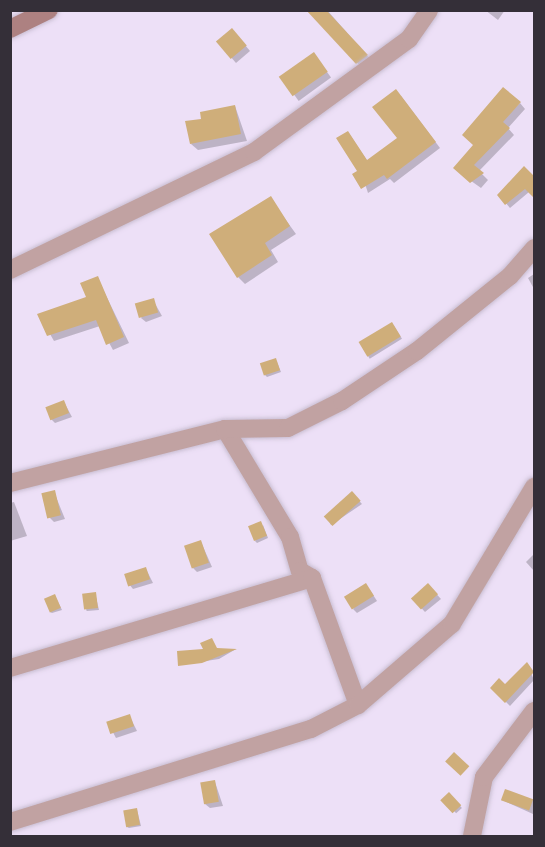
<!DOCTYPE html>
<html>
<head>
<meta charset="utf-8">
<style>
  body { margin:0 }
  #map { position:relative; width:545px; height:847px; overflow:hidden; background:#ede0f7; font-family:Commissioner,sans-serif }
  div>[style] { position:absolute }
  .shadow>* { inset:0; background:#0003; transform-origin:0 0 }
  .building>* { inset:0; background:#cfae7a; transform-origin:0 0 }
  .roads { filter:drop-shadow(0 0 2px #c8bdd1) drop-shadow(0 0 2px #c8bdd1) }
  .street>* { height:18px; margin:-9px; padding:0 9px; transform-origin:9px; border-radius:9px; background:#c1a2a2 }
  .secondary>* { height:18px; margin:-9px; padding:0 9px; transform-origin:9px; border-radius:9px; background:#ad8181 }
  span { translate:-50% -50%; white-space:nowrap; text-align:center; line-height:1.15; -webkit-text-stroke:6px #f8f0fe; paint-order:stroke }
  .frame { position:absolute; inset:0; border:12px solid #342f38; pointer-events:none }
</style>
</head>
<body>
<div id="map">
  <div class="shadow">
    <div style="clip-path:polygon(309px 10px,327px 10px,371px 60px,361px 67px)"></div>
    <div style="clip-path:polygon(485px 10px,505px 10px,498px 20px)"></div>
    <div style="clip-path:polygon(236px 34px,250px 51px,236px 63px,217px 41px)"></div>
    <div style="left:314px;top:54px;width:29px;height:40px;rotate:54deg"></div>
    <div style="clip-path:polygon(401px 96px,440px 148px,394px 183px,390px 179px,368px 193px,348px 132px,368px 162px,399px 139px)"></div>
    <div style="clip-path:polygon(520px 103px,525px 109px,508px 128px,514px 135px,479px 171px,488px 180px,481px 188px,460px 173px,475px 145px)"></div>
    <div style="clip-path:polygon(235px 106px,247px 141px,198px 150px,191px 144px,202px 120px)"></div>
    <div style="clip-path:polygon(524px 168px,534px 178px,534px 197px,529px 192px,510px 208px,499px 195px)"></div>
    <div style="clip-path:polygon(270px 198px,296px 234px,271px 250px,278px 262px,245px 284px,238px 277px)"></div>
    <div style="clip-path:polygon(534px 274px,534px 289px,528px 278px)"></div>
    <div style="clip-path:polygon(97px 277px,129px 343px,113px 350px,100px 326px,54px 341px,39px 315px,88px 298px)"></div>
    <div style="clip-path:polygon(153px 300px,162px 316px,146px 322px,141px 318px)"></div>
    <div style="left:394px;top:326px;width:15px;height:38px;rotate:58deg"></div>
    <div style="clip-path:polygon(277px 362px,281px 372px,267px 377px,265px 375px)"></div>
    <div style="clip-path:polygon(64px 402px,72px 417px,55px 423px,51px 419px)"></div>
    <div style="clip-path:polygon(54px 492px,65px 519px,54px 522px,50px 518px)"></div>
    <div style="clip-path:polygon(352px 493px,362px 504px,331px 525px,330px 523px)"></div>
    <div style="clip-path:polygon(14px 502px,27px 536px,10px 541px,10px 503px)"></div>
    <div style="clip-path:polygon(263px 525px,268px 538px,257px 543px,255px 541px)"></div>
    <div style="clip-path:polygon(201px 542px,212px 567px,197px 572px,193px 568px)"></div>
    <div style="clip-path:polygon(534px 554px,534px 571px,526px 562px)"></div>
    <div style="clip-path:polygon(146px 569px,153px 583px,133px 589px,129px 584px)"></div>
    <div style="clip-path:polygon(432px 589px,441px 599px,425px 612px,413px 599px)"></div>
    <div style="clip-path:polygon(370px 590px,377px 601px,357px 613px,353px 609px)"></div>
    <div style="clip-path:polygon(95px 593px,99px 610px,87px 611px,86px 610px)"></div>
    <div style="clip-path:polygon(55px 596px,62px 610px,52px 613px,50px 612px)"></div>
    <div style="clip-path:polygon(219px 649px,236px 649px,219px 659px,180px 665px,218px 656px)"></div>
    <div style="clip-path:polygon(527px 664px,534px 680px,510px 706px,492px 688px,505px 686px)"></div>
    <div style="clip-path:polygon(129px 715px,137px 731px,116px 738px,108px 723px)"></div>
    <div style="clip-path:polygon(215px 782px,223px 806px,210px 808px,205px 804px)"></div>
    <div style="left:449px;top:794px;width:19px;height:8px;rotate:47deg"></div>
    <div style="clip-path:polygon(502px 800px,533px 800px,534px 810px,533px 814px)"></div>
    <div style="clip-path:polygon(137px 810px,141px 826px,129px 828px,127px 827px)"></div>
  </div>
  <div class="building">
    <div style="clip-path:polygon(306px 10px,326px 10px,368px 55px,356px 64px)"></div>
    <div style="left:232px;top:28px;width:23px;height:21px;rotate:50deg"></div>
    <div style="left:314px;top:52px;width:24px;height:43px;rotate:55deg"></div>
    <div style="clip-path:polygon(503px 87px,521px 102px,503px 122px,510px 128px,474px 165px,484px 173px,470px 183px,453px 168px,473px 145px,462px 135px)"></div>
    <div style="clip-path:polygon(396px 89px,436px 142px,387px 179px,384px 175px,361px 189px,352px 174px,357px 171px,336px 138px,348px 131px,367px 160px,397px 138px,372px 107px)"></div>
    <div style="clip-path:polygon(235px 105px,241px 134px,190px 144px,185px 121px,201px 119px,200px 112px)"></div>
    <div style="clip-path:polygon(524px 166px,534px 176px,534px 198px,525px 189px,505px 205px,497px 195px)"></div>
    <div style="clip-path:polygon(271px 196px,290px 226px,265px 243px,272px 255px,237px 278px,209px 234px)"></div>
    <div style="clip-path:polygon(98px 276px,124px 337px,106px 345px,96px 320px,47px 336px,37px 314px,86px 297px,80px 283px)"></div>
    <div style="left:154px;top:298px;width:15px;height:20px;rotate:74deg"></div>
    <div style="left:392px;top:322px;width:17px;height:39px;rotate:59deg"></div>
    <div style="left:276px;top:358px;width:13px;height:17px;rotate:72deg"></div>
    <div style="left:64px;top:400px;width:14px;height:20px;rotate:69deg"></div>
    <div style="left:55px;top:490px;width:26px;height:14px;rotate:77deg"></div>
    <div style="left:352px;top:491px;width:13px;height:38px;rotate:48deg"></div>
    <div style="left:261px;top:521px;width:16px;height:14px;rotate:68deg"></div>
    <div style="left:201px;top:540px;width:24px;height:18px;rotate:71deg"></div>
    <div style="left:146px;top:567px;width:13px;height:23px;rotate:72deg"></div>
    <div style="left:366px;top:583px;width:15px;height:26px;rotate:58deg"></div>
    <div style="left:428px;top:583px;width:15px;height:23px;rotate:48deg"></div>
    <div style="left:96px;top:592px;width:16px;height:14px;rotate:83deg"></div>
    <div style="left:55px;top:594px;width:15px;height:12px;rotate:67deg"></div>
    <div style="clip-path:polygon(212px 638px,217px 648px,237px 649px,202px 663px,178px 666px,177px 651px,203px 649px,200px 643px)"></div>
    <div style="clip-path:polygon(527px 662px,534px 672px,505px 703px,490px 688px,499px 678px,505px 684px)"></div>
    <div style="left:130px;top:714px;width:13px;height:25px;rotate:72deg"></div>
    <div style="left:454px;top:752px;width:21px;height:13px;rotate:43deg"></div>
    <div style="left:215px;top:780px;width:22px;height:15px;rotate:80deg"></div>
    <div style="left:505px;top:789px;width:30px;height:12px;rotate:20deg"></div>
    <div style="left:449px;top:792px;width:18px;height:12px;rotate:47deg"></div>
    <div style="left:137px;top:808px;width:17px;height:14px;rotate:80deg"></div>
  </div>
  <div class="roads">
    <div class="street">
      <div style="left:10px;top:270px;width:271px;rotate:-25.8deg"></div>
      <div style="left:254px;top:152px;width:192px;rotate:-36.1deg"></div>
      <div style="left:409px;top:39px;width:35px;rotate:-55deg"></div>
      <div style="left:225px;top:429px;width:126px;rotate:59deg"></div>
      <div style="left:290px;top:537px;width:35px;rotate:74deg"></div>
      <div style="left:300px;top:571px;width:14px;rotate:30deg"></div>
      <div style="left:10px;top:483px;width:222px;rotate:-14.1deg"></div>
      <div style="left:225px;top:429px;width:63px;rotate:-0.9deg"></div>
      <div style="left:288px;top:428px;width:60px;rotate:-26.6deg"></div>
      <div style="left:342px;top:401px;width:90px;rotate:-33.7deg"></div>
      <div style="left:417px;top:351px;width:119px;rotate:-38.9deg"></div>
      <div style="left:510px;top:276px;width:37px;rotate:-49deg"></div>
      <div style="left:10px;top:668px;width:315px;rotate:-16.6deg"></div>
      <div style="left:312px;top:578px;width:135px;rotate:70.1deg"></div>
      <div style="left:10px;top:822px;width:315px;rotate:-17.2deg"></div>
      <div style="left:311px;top:729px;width:53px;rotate:-27.1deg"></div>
      <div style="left:358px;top:705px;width:124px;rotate:-40.8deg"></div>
      <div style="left:452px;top:624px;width:160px;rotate:-59.1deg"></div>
      <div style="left:472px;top:836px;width:60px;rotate:-78.5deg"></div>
      <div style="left:484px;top:777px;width:83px;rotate:-52.9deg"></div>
    </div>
    <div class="secondary">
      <div style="left:10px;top:29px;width:43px;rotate:-26deg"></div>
    </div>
  </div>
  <div class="frame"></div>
</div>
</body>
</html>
